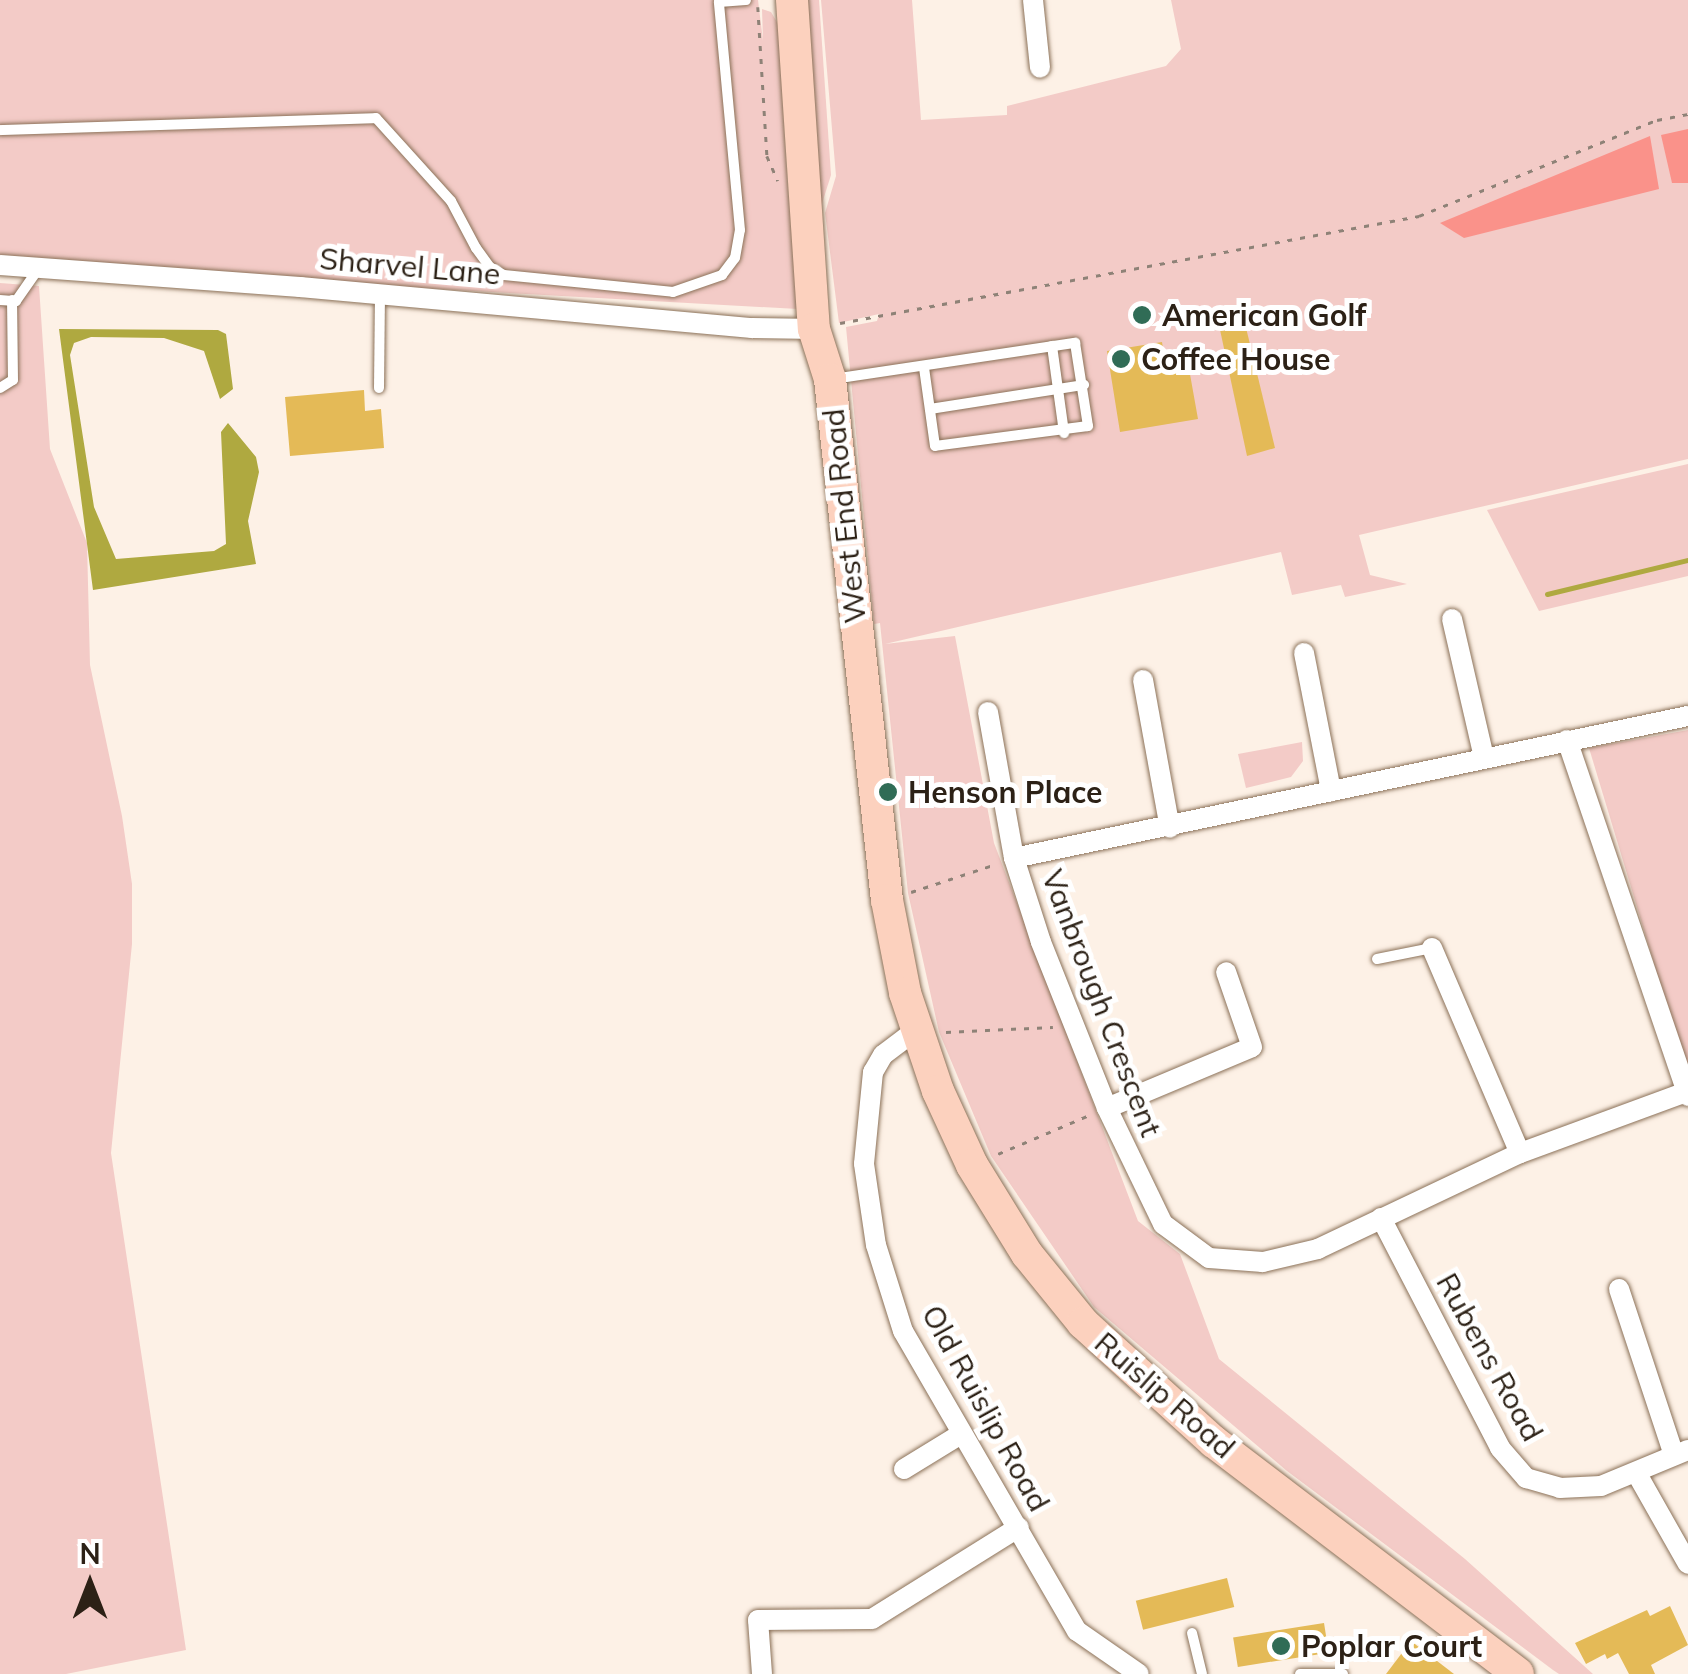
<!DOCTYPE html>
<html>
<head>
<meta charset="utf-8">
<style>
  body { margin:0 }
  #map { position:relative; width:1688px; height:1674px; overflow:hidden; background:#fdf1e6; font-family:Mulish,sans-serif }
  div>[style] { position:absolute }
  .green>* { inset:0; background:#f3cbc7 }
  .forest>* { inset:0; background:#fa928a }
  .water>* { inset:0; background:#afa940 }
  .stream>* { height:5px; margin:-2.5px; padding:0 2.5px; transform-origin:2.5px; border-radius:2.5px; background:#afa940 }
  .building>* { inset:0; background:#e4ba57; transform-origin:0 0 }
  .path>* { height:2.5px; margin-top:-1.25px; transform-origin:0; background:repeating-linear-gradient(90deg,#8e8277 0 5px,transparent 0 13px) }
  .roads { filter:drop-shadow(0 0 2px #8b7158) drop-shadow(0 0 2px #8b7158) }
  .service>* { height:10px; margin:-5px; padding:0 5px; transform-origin:5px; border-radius:5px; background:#fff }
  .minor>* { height:20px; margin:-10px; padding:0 10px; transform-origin:10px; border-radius:10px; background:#fff }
  .primary>* { height:32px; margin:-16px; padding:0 16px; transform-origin:16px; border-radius:16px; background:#fcd1be }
  .dots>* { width:28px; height:28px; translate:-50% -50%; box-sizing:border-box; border:5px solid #fff; border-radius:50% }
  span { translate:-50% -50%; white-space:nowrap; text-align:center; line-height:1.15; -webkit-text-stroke:10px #fff; paint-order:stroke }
  .street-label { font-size:30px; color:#2c2116 }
  .poi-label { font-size:30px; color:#2c2116; font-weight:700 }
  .left { translate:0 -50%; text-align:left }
  .north { position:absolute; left:40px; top:1534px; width:100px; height:100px; -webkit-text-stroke:8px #fff; paint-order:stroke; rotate:0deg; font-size:28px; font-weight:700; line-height:40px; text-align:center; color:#2c2116 }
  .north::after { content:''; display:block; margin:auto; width:35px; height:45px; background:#2c2116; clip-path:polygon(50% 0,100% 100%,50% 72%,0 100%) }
</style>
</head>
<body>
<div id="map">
  <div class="green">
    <div style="clip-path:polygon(0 0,758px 0,763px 41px,762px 9px,771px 12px,778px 24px,788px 188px,800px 292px,798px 309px,0 265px)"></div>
    <div style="clip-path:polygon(801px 0,819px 0,831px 175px,819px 213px)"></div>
    <div style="clip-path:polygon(821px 0,912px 0,921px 120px,1007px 115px,1007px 106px,1166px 66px,1181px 49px,1171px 0,1688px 0,1688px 459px,1359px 535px,1370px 575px,1407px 584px,1345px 597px,1341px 585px,1292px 595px,1281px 552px,885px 644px,955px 636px,994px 843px,1138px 1221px,1180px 1254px,1219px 1359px,1465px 1559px,1593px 1674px,1559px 1674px,1553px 1670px,1287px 1471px,1094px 1307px,991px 1156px,939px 1032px,908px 893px,880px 623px,874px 624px,846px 327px,877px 321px,879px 314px,839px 323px,825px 213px,836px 176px)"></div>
    <div style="clip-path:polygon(0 283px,39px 286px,50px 449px,87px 543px,90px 665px,122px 816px,132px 884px,132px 944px,111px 1153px,186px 1650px,66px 1674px,0 1674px)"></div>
    <div style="clip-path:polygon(1688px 464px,1688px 576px,1539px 611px,1487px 510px)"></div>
    <div style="clip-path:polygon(1688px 730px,1688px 1076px,1589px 748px)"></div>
    <div style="clip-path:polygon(1302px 742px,1303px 761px,1291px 777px,1246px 788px,1238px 754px)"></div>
  </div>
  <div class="forest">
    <div style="clip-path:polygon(1688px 129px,1688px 183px,1672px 183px,1661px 135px)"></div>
    <div style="clip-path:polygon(1650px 136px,1659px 189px,1464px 238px,1440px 223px)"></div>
  </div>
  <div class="water">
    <div style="clip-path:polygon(59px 329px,218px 330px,226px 334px,233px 389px,220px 399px,204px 351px,164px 338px,91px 337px,74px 343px,70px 355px,94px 507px,116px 559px,214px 551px,226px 544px,221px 432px,228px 423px,256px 457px,259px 472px,248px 521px,256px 564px,93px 590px)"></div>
  </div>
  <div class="stream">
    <div style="left:1547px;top:594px;width:145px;rotate:-13.6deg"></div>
  </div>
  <div class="building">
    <div style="clip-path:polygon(1241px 307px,1275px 448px,1247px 456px,1216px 311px)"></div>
    <div style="clip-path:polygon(1162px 342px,1166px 367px,1188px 363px,1198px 419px,1120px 432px,1107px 351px)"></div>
    <div style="clip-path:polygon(364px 390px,365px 411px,381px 409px,384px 448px,290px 456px,285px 397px)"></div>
    <div style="left:1227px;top:1578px;width:30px;height:94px;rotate:76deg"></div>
    <div style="clip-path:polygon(1670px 1606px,1688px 1645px,1651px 1665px,1655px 1674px,1629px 1674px,1618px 1653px,1607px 1659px,1605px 1654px,1586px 1664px,1575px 1643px,1647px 1610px,1650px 1616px)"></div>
    <div style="left:1324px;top:1623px;width:30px;height:92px;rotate:81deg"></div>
    <div style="clip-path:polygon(1411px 1641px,1454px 1674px,1386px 1674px)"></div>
  </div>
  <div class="path">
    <div style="left:758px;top:7px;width:149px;rotate:86.5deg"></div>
    <div style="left:767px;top:156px;width:27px;rotate:66deg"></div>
    <div style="left:840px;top:323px;width:589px;rotate:-10.47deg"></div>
    <div style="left:1419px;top:216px;width:257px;rotate:-22deg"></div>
    <div style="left:1657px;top:120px;width:32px;rotate:-11deg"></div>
    <div style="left:911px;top:892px;width:86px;rotate:-18.2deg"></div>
    <div style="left:946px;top:1032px;width:107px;rotate:-2.7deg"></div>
    <div style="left:998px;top:1154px;width:97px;rotate:-23.1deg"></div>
  </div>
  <div class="roads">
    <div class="service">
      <div style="left:0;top:130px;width:376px;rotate:-1.8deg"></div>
      <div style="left:376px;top:118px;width:112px;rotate:47.9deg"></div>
      <div style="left:451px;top:201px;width:53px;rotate:62deg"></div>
      <div style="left:476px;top:248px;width:24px;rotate:54deg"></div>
      <div style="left:490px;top:267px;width:16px;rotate:30deg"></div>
      <div style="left:504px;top:275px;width:170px;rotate:5.7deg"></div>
      <div style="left:673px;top:292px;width:52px;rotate:-19.1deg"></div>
      <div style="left:722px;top:275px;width:21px;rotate:-53deg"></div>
      <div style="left:735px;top:258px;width:28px;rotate:-80deg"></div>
      <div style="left:740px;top:230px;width:229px;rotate:-95.3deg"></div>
      <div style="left:719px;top:2px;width:27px;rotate:-4deg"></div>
      <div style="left:0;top:300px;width:16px;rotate:4deg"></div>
      <div style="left:16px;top:301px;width:40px;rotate:-55.1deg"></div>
      <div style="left:1052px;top:346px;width:88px;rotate:82.1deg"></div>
      <div style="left:833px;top:379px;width:245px;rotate:-8.5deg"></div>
      <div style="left:1075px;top:343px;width:84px;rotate:81.1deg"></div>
      <div style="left:1088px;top:426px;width:154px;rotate:172.6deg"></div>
      <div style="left:935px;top:446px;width:79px;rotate:-98deg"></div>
      <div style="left:0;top:388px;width:15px;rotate:-32deg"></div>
      <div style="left:13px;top:380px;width:80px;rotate:-90.7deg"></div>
      <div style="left:379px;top:388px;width:93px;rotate:-89.4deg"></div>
      <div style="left:930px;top:409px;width:156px;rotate:-8.9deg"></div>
      <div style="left:1377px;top:959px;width:56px;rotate:-11.3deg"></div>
      <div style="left:1192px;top:1633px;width:42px;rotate:76.3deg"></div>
      <div style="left:1300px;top:1674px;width:43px"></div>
    </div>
    <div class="minor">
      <div style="left:1033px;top:0;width:68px;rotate:84.1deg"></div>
      <div style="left:0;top:265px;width:301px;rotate:4.2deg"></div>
      <div style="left:300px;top:287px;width:454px;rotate:5.2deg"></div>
      <div style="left:752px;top:328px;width:62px;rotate:0.9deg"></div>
      <div style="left:1452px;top:619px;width:143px;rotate:77deg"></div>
      <div style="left:1304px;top:653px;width:141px;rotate:78.9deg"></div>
      <div style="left:1143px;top:680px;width:150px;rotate:79.7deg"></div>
      <div style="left:988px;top:712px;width:148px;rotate:79.9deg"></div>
      <div style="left:1567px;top:740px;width:376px;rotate:71.2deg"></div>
      <div style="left:1432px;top:948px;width:223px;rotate:66.8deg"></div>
      <div style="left:916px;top:1030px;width:41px;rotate:142.9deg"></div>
      <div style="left:883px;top:1055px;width:20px;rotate:120deg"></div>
      <div style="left:873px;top:1072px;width:92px;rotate:95.6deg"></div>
      <div style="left:864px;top:1164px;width:82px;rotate:81.6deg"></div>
      <div style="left:876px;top:1245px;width:90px;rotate:72.6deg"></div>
      <div style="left:903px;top:1331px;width:347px;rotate:59.9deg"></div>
      <div style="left:1077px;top:1631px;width:75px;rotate:34.7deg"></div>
      <div style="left:1686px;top:1092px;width:177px;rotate:159.8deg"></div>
      <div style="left:1520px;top:1153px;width:224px;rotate:154.6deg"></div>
      <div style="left:1318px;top:1249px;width:57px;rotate:166.7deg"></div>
      <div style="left:1263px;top:1262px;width:54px;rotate:-175.8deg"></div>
      <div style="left:1209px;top:1258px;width:57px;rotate:-143.5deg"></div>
      <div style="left:1163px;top:1224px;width:129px;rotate:-115.8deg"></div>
      <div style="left:1107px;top:1108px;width:179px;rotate:-111.7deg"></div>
      <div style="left:1041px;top:942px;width:88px;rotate:-107.8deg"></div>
      <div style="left:1014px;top:858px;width:689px;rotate:-11.9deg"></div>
      <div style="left:1107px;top:1108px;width:157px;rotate:-22.8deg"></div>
      <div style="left:1252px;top:1047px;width:79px;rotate:-109.1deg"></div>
      <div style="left:1381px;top:1218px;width:259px;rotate:62.6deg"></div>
      <div style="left:1500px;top:1448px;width:40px;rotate:49deg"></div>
      <div style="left:1526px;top:1478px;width:35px;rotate:16deg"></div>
      <div style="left:1560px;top:1488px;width:41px;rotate:-2.8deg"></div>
      <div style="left:1601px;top:1486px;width:94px;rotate:-22.5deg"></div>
      <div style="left:1619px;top:1289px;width:175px;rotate:71.7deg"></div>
      <div style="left:904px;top:1469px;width:67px;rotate:-31.6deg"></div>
      <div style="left:1637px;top:1474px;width:103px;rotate:60.5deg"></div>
      <div style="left:762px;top:1674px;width:54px;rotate:-94.2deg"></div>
      <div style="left:758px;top:1620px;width:114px;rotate:-0.5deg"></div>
      <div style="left:872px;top:1619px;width:173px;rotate:-32deg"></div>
    </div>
    <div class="primary">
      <div style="left:792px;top:0;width:330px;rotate:86.2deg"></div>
      <div style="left:814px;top:329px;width:52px;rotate:72.3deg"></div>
      <div style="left:830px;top:379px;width:524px;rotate:83.76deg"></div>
      <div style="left:887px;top:900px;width:95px;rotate:79deg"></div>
      <div style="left:905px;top:993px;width:103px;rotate:71.4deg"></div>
      <div style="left:938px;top:1091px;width:81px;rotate:65.3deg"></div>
      <div style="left:972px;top:1165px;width:105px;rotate:58.3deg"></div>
      <div style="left:1027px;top:1254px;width:89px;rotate:50.9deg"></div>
      <div style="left:1083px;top:1323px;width:177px;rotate:42.3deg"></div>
      <div style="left:1214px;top:1442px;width:382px;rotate:37.3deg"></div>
    </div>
  </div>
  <div class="dots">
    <div style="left:1142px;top:315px;background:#306c56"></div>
    <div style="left:1121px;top:359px;background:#306c56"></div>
    <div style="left:888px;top:792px;background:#306c56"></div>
    <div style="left:1281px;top:1646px;background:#306c56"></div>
  </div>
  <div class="street-label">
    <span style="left:410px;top:266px;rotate:5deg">Sharvel Lane</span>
    <span style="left:844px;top:516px;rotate:-96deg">West End Road</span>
    <span style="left:1102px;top:1003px;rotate:69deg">Vanbrough Crescent</span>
    <span style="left:1490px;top:1357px;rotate:61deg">Rubens Road</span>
    <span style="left:1165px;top:1395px;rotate:41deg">Ruislip Road</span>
    <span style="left:986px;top:1408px;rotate:61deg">Old Ruislip Road</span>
  </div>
  <div class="poi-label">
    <span class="left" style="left:1162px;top:315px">American Golf</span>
    <span class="left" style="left:1141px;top:359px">Coffee House</span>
    <span class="left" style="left:908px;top:792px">Henson Place</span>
    <span class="left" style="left:1301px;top:1646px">Poplar Court</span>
  </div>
  <div class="north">N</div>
</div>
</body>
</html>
